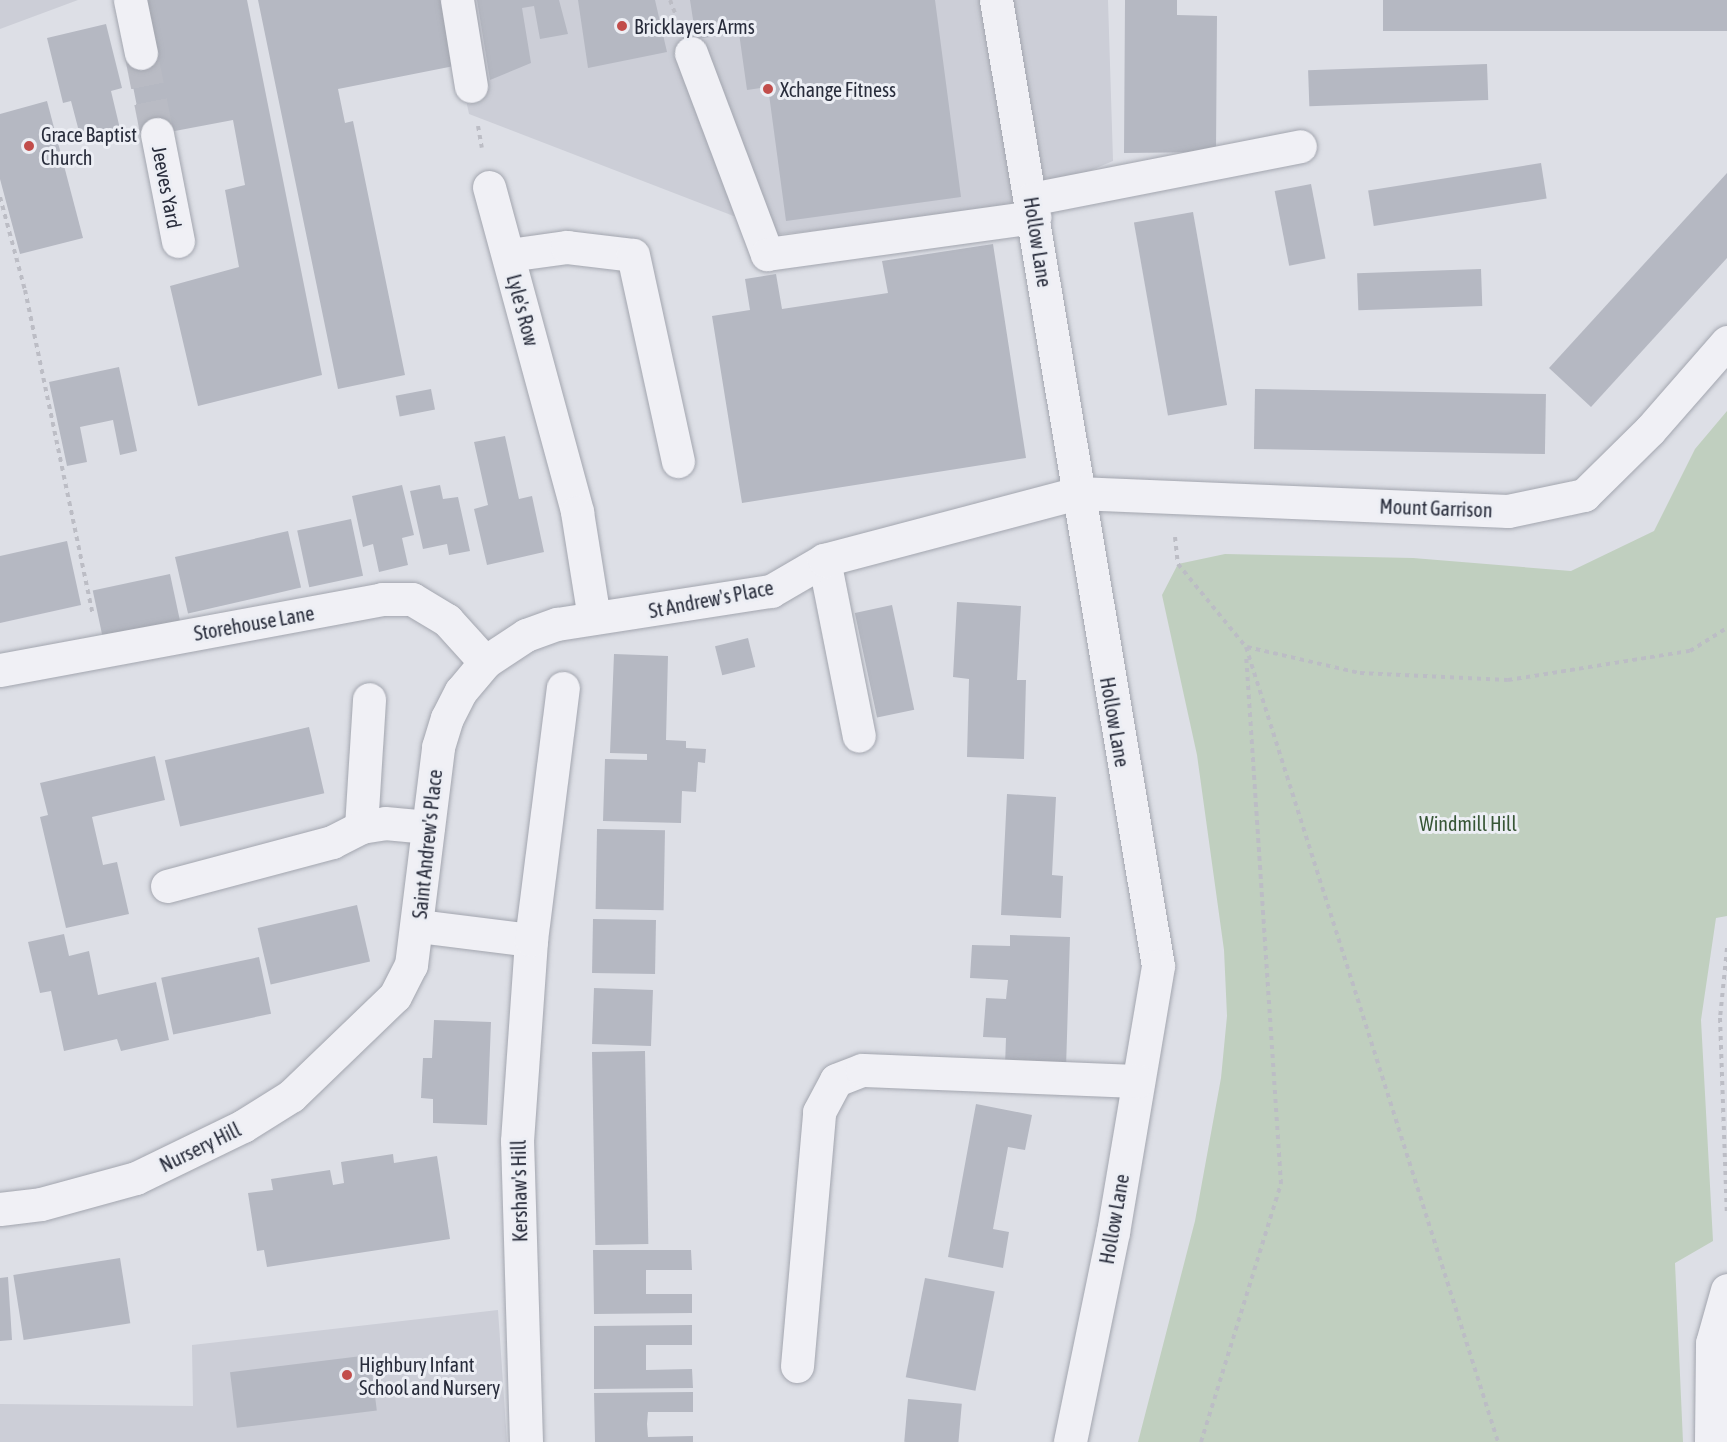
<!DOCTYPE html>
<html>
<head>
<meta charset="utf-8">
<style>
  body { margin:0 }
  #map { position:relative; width:1727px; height:1442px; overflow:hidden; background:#dddfe6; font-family:"Asap Condensed",sans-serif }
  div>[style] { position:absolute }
  .built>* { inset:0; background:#ccced7 }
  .green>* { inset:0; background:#c0cfbf }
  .building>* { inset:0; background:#b5b8c2; transform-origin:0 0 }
  .minor-tunnel>* { height:33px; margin-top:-16.5px; transform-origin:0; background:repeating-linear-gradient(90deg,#b9bbc4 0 33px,transparent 0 49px) }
  .path>* { height:4px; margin-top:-2px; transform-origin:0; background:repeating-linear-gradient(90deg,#bcbdc5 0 4.5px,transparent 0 9px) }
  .roads { filter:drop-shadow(0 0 2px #a3a6af) drop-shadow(0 0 2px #a3a6af) }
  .minor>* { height:33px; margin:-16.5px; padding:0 16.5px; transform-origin:16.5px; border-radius:16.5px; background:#f0f0f5 }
  .dots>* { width:16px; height:16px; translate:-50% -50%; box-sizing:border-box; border:3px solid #eceef4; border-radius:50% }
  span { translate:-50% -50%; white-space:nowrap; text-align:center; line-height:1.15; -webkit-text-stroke:6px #eceef4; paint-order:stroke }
  .poi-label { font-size:20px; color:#282c3b }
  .left { translate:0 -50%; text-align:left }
  .street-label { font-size:20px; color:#282c3b }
  .park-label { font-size:20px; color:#375636 }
</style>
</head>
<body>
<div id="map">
  <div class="built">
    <div style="clip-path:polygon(0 0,78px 0,0 29px)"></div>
    <div style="clip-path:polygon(445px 0,1108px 0,1113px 161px,987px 214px,780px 234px,469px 114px)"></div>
    <div style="clip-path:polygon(498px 1310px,507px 1442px,0 1442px,0 1404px,193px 1406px,192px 1345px)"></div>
  </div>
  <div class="green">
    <div style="clip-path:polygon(1727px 411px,1727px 916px,1716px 918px,1701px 1020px,1713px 1241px,1675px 1263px,1683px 1442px,1138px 1442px,1195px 1221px,1221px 1078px,1227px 1016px,1224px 950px,1197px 755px,1162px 595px,1178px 564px,1225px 554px,1413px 558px,1571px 571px,1654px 531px,1695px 449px)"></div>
  </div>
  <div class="building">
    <div style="clip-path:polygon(146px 0,247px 0,322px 375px,198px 406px,170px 286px,239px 267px,225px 190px,245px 185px,233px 120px,143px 137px,127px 56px)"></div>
    <div style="clip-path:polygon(258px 0,441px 0,454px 66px,338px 89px,345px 123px,353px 121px,405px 375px,338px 389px)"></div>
    <div style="clip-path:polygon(477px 0,559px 0,568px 34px,540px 39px,534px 6px,522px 8px,531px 63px,490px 80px)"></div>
    <div style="clip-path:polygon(578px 0,655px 0,667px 52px,588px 68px)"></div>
    <div style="clip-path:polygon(690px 0,935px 0,961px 197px,786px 221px,768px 87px,747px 90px,739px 33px,696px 39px)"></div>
    <div style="clip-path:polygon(1125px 0,1177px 0,1177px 15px,1217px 16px,1216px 152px,1124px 153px)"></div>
    <div style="left:1383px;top:0;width:344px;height:31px"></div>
    <div style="clip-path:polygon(106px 24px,122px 88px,111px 91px,121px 133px,82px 143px,71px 101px,63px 103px,47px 38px)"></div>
    <div style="left:1487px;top:64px;width:36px;height:179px;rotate:88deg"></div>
    <div style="clip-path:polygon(47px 101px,83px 238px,20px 254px,0 179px,0 114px)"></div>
    <div style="left:1541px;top:163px;width:36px;height:175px;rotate:81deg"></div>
    <div style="clip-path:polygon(1727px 173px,1727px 258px,1591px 407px,1549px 368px)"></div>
    <div style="left:1311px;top:184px;width:76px;height:37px;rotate:79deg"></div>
    <div style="left:1193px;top:212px;width:196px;height:60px;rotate:80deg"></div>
    <div style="clip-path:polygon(993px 244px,1026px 458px,742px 503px,712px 316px,750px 310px,745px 279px,776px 274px,782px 309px,888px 293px,882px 261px)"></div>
    <div style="left:1481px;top:269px;width:37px;height:124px;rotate:88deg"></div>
    <div style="clip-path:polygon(119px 367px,137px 451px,120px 455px,113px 420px,80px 427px,87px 462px,67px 466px,49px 382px)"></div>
    <div style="left:431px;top:389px;width:21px;height:36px;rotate:79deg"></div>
    <div style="left:1255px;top:389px;width:291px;height:60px;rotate:1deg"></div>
    <div style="clip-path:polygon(505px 436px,519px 499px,532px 496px,544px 552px,487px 565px,474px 509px,488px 505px,474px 442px)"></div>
    <div style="clip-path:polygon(402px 485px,414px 535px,402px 538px,408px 565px,379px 572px,373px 544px,363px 547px,352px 496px)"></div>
    <div style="clip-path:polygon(440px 485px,443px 499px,458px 497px,470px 551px,449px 555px,447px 544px,423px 549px,410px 491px)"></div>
    <div style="left:351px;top:519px;width:58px;height:55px;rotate:78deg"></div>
    <div style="left:288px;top:531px;width:58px;height:116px;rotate:77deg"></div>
    <div style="clip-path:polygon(67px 541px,81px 605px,0 623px,0 556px)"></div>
    <div style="left:170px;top:574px;width:53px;height:79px;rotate:78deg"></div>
    <div style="clip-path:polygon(957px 602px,1021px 606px,1017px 680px,1026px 680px,1024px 759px,967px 757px,969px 679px,953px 677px)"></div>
    <div style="left:892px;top:605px;width:107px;height:38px;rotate:78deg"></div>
    <div style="left:748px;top:638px;width:30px;height:34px;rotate:76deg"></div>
    <div style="clip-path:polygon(614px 654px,668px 656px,666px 740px,686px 741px,686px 748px,706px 749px,705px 763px,698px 762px,696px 792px,682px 791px,681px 823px,603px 821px,605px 759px,647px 760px,647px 754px,610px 753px)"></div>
    <div style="left:309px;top:727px;width:68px;height:148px;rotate:77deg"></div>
    <div style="clip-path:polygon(155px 756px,165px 800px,92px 817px,103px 865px,117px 862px,129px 914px,66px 928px,40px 817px,48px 815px,40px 783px)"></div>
    <div style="clip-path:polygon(1007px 794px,1056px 797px,1052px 875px,1063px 876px,1061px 918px,1001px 915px)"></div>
    <div style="left:597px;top:829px;width:68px;height:80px;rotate:1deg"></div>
    <div style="left:357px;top:905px;width:58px;height:102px;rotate:77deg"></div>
    <div style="left:593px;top:919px;width:63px;height:54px;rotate:1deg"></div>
    <div style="clip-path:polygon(64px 934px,69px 956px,89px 951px,98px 995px,156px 982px,169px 1040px,121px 1051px,117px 1039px,64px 1051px,51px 991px,40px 993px,28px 942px)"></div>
    <div style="clip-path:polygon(1010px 935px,1070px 937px,1066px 1069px,1005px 1066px,1006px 1038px,983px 1037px,986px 998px,1006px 999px,1008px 980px,970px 978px,972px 945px,1010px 946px)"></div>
    <div style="left:259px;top:957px;width:58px;height:100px;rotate:78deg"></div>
    <div style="left:594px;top:988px;width:59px;height:56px;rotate:2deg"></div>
    <div style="clip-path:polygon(434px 1020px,491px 1022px,487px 1125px,433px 1123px,433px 1099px,421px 1098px,423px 1058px,432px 1058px)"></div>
    <div style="left:645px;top:1051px;width:193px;height:53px;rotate:89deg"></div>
    <div style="clip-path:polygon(976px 1104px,1032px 1115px,1025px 1150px,1008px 1147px,993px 1229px,1009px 1232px,1003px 1268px,948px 1257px)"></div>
    <div style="clip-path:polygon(393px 1154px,394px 1163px,437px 1156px,450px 1239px,267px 1267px,264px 1250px,257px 1251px,248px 1193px,273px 1190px,271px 1179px,330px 1170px,333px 1185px,344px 1183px,341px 1162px)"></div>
    <div style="clip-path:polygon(593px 1250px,691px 1250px,692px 1270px,646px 1270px,646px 1294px,692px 1294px,692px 1313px,594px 1314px)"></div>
    <div style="left:120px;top:1258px;width:66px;height:108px;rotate:81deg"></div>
    <div style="clip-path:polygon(8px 1277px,12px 1340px,0 1341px,0 1278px)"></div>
    <div style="left:925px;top:1278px;width:71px;height:101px;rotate:11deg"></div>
    <div style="clip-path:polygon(692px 1325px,692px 1345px,646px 1345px,646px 1370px,692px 1369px,693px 1388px,594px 1389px,594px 1326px)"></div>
    <div style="left:370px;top:1355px;width:56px;height:141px;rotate:83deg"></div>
    <div style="clip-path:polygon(693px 1392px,693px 1412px,648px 1412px,647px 1424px,648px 1437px,693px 1436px,693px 1442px,595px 1442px,594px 1393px)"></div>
    <div style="left:908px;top:1399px;width:54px;height:43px;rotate:5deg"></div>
  </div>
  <div class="minor-tunnel">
    <div style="left:141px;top:53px;width:83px;rotate:78.8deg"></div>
  </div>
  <div class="path">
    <div style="left:670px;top:0;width:17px;rotate:69deg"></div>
    <div style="left:478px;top:126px;width:22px;rotate:80deg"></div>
    <div style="left:0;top:197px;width:96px;rotate:75deg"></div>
    <div style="left:25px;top:290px;width:329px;rotate:78.2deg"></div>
    <div style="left:1175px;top:537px;width:27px;rotate:84deg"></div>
    <div style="left:1178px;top:564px;width:107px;rotate:50.7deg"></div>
    <div style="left:1246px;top:647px;width:834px;rotate:72.41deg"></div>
    <div style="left:1247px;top:647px;width:116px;rotate:13deg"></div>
    <div style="left:1360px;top:673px;width:148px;rotate:2.7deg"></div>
    <div style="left:1508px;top:680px;width:184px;rotate:-9.1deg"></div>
    <div style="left:1690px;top:651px;width:44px;rotate:-31.9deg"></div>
    <div style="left:1727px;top:948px;width:70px;rotate:95.7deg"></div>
    <div style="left:1720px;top:1018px;width:197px;rotate:88deg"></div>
    <div style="left:1201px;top:1442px;width:270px;rotate:-72.8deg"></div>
    <div style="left:1281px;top:1184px;width:531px;rotate:-93.78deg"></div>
  </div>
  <div class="roads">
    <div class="minor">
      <div style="left:130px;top:0;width:54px;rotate:78.3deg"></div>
      <div style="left:457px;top:0;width:87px;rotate:80.8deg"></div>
      <div style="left:996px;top:0;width:979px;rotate:80.48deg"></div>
      <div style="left:1158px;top:966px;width:270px;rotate:99.6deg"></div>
      <div style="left:1113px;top:1232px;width:214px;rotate:101.6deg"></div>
      <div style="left:691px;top:53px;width:215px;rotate:69.3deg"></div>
      <div style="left:767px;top:254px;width:270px;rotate:-7.9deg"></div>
      <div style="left:157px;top:134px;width:109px;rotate:78.9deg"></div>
      <div style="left:489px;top:187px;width:337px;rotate:74.8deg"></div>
      <div style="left:577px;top:512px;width:107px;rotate:80.9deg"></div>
      <div style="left:1031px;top:199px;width:274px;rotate:-11.1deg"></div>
      <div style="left:509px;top:255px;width:59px;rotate:-7.9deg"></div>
      <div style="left:567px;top:247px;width:66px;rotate:6.9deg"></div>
      <div style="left:633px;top:255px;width:211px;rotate:77.7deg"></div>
      <div style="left:824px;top:560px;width:179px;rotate:78.8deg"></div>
      <div style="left:0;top:670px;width:389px;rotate:-10.5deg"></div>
      <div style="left:382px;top:599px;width:30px"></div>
      <div style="left:412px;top:599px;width:41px;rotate:31deg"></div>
      <div style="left:447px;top:620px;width:57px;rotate:47.9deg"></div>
      <div style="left:361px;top:827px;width:128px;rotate:-86.4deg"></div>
      <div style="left:167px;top:886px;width:171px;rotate:-14.9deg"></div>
      <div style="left:332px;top:842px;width:33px;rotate:-27deg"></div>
      <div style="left:361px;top:827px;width:24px;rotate:-9deg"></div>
      <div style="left:385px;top:823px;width:43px;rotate:5.3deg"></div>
      <div style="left:418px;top:926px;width:114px;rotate:7.1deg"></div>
      <div style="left:0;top:1209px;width:41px;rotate:-7deg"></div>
      <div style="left:41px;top:1204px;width:98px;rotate:-15.3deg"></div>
      <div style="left:136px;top:1178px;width:119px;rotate:-25.9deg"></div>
      <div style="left:243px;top:1126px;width:57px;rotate:-32deg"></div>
      <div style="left:291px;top:1096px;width:144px;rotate:-43.9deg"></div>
      <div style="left:395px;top:996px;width:35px;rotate:-63deg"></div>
      <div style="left:411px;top:965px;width:220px;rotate:-82.9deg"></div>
      <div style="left:438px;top:747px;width:30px;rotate:-73deg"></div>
      <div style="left:447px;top:718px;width:30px;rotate:-63deg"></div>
      <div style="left:461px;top:691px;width:38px;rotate:-50deg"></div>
      <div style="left:485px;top:662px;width:49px;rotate:-33.4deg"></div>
      <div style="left:526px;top:635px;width:33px;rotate:-20deg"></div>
      <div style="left:557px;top:624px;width:217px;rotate:-8.8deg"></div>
      <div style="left:771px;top:591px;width:61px;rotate:-30.3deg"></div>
      <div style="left:824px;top:560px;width:262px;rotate:-14.8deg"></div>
      <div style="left:1077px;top:493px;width:431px;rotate:2.4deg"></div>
      <div style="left:1508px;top:511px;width:78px;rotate:-11.9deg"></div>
      <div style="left:1584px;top:495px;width:93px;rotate:-44.6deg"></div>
      <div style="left:1650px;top:430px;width:117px;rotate:-48.8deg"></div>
      <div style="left:797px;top:1366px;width:255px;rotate:-85deg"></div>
      <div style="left:819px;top:1112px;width:36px;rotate:-62deg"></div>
      <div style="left:836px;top:1080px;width:28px;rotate:-21deg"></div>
      <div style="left:862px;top:1070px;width:276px;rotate:2.3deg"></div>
      <div style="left:526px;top:1442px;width:301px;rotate:-91.7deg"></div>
      <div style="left:517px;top:1141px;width:201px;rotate:-86deg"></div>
      <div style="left:531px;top:940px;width:254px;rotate:-82.8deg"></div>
      <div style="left:1711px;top:1442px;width:99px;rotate:-89.4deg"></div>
      <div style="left:1712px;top:1343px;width:55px;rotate:-74.2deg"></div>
    </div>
  </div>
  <div class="dots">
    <div style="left:622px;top:26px;background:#c24d4b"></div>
    <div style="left:768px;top:89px;background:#c24d4b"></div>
    <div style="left:29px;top:146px;background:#c24d4b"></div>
    <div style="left:347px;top:1375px;background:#c24d4b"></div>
  </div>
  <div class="poi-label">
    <span class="left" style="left:634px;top:26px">Bricklayers Arms</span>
    <span class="left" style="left:780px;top:89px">Xchange Fitness</span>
    <span class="left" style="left:41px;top:146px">Grace Baptist<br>Church</span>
    <span class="left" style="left:359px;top:1376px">Highbury Infant<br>School and Nursery</span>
  </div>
  <div class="street-label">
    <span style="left:167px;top:187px;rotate:79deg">Jeeves Yard</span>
    <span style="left:1038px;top:242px;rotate:81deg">Hollow Lane</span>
    <span style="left:523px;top:310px;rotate:75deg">Lyle's Row</span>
    <span style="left:1436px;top:508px;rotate:2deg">Mount Garrison</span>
    <span style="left:711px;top:599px;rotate:-11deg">St Andrew's Place</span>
    <span style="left:254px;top:623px;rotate:-10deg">Storehouse Lane</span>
    <span style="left:1115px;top:722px;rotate:80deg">Hollow Lane</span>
    <span style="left:427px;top:844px;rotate:-84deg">Saint Andrew's Place</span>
    <span style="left:200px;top:1147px;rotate:-26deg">Nursery Hill</span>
    <span style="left:519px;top:1191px;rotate:-91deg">Kershaw's Hill</span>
    <span style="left:1114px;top:1219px;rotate:-80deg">Hollow Lane</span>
  </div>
  <div class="park-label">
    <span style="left:1468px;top:823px">Windmill Hill</span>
  </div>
</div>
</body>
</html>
